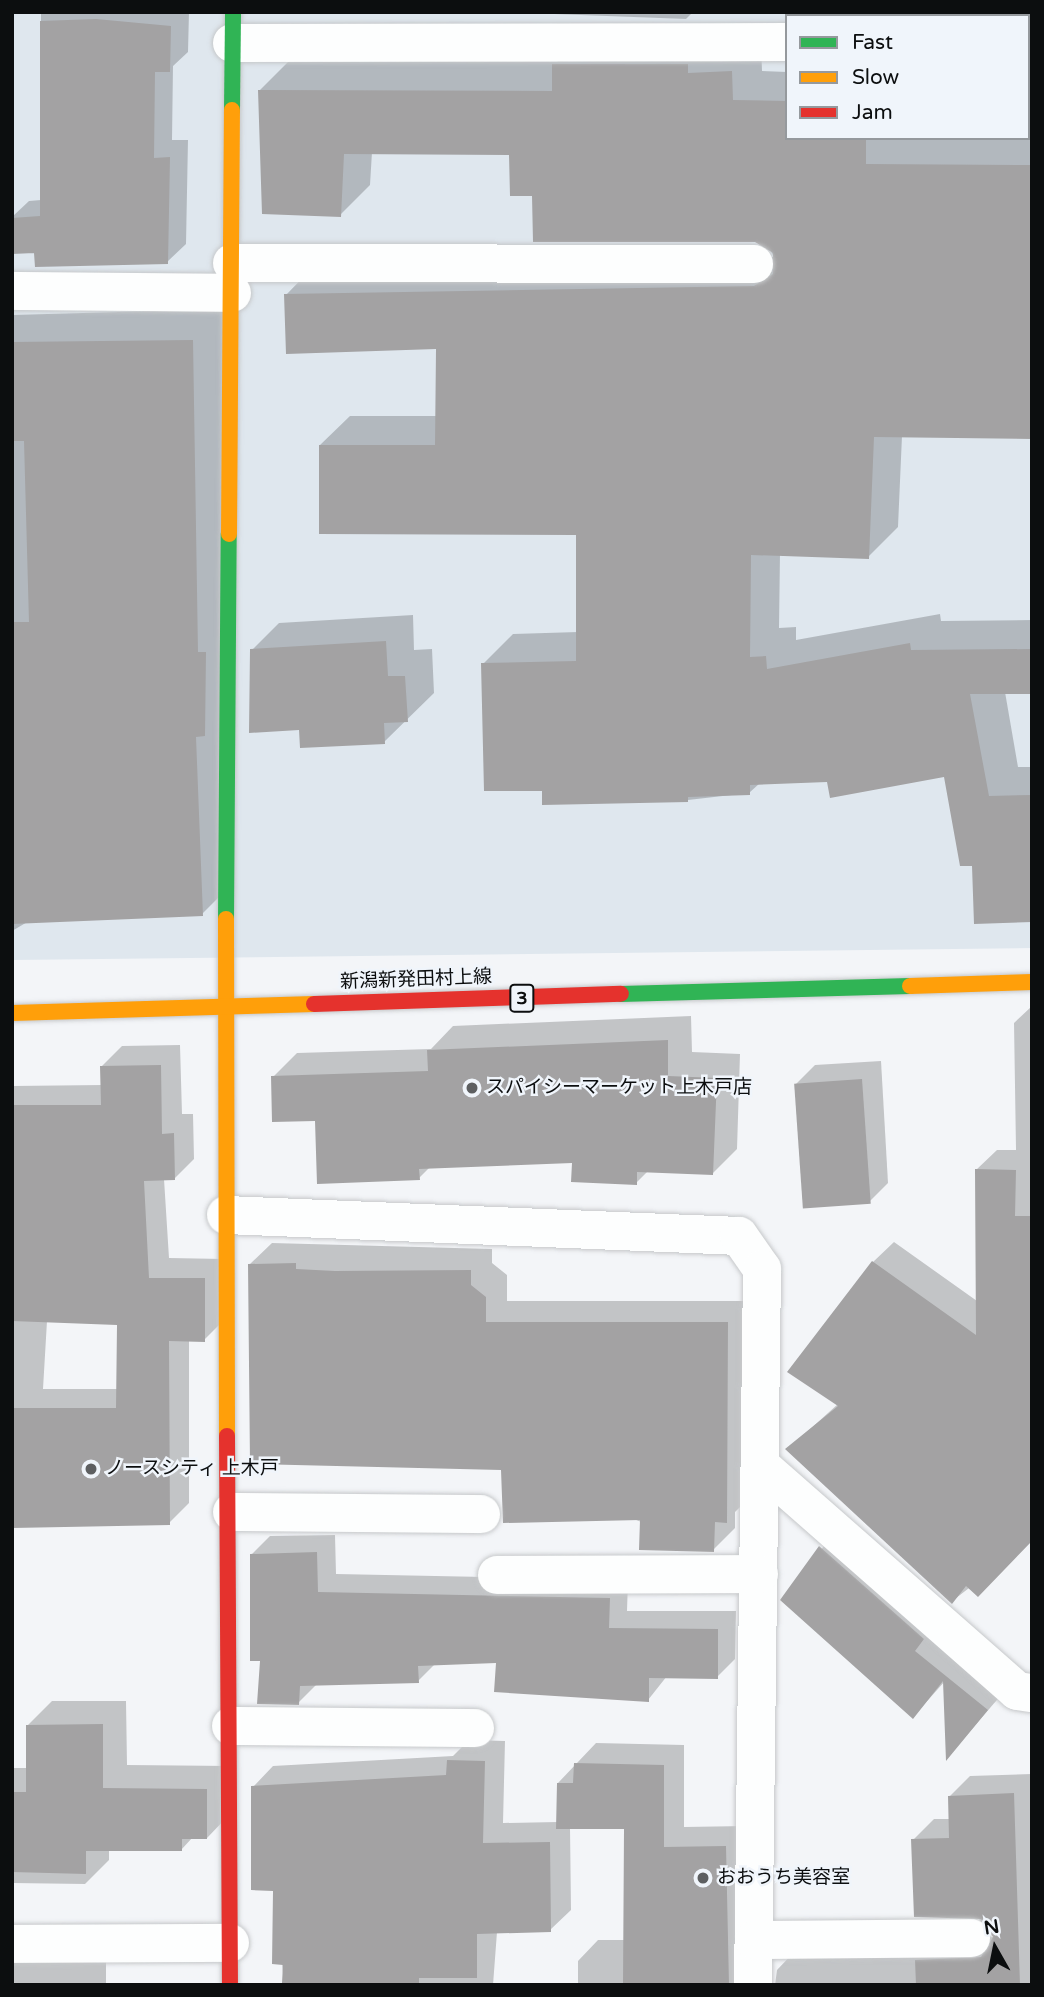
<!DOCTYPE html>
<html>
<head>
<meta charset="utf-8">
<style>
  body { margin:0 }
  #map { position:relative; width:1044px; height:1997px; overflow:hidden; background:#f3f5f8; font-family:"Varela Round","Noto Sans JP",sans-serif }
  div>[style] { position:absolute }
  .built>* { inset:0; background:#dfe7ee }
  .shadow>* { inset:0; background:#0003; transform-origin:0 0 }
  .building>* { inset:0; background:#a3a2a3; transform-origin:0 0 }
  .roads { filter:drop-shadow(0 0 2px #c6c8ca) drop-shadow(0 0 2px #c6c8ca) }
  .street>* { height:38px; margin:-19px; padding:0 19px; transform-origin:19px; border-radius:19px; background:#fdfefe }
  .fast>* { height:16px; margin:-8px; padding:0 8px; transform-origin:8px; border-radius:8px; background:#30b455 }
  .slow>* { height:16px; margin:-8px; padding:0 8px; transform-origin:8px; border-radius:8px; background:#ff9f0a }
  .jam>* { height:16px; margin:-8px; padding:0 8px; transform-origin:8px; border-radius:8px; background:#e5322d }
  .dots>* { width:19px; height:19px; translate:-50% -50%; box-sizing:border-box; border:4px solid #f0f5fb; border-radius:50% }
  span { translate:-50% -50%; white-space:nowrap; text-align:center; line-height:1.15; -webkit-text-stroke:5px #f0f5fb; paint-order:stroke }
  .shield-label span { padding:2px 5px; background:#f0f5fb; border:2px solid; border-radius:5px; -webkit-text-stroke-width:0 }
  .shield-label { font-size:18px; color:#0c0e0f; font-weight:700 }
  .street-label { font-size:19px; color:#0c0e0f }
  .poi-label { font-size:19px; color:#0c0e0f }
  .left { translate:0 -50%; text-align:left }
  .frame { position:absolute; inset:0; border:14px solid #0c0e0f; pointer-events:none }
  .legend { position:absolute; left:785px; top:14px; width:245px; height:126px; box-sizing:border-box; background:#f0f5fb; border:2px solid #95999d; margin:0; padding:9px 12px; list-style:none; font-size:21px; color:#0c0e0f }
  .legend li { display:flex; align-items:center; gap:14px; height:35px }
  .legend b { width:35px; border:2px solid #95999d }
  .north { position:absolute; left:960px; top:1913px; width:70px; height:70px; -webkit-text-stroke:5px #f0f5fb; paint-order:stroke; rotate:351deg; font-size:19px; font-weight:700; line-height:28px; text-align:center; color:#0c0e0f }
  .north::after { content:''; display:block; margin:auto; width:24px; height:32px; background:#0c0e0f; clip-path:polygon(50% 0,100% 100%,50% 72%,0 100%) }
</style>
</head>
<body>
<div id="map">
  <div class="built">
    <div style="clip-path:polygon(evenodd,12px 12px,1032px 12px,1032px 948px,12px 960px,12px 12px,787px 16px,1028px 16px,1028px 138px,787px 138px,787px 16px)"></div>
  </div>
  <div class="shadow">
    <div style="clip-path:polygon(41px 12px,189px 12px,188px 52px,173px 66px,172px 140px,188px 140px,186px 244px,167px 262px,13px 252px,12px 217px,29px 201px,41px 200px)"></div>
    <div style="clip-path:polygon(504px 12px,693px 12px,686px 19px)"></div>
    <div style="clip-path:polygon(584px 35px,761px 42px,762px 71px,787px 72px,787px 138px,1032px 136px,1032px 437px,902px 436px,898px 527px,868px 557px,780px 554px,779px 628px,796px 627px,796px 640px,940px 614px,941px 621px,1032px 620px,1032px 692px,1005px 692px,1018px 767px,1032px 767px,1032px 920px,973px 864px,946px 775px,760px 783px,749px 793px,688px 800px,544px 789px,483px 664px,513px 634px,578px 632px,578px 533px,320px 445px,350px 416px,437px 416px,438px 347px,286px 295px,315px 265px,774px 257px,767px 244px,534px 194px,511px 153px,372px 152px,370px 185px,340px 215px,259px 91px,289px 61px,557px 62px)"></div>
    <div style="clip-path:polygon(225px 309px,234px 882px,202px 914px,29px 921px,12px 931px,12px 315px)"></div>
    <div style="clip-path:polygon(413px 615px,414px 650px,432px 649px,434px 693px,384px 742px,301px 729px,252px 650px,279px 623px)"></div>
    <div style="clip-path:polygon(1032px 1006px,1032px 1539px,951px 1602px,788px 1449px,838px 1404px,873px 1262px,894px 1242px,977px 1301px,976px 1170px,997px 1150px,1016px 1150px,1014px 1023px)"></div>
    <div style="clip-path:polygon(691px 1016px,692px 1052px,740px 1054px,737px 1149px,713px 1173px,648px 1171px,636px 1183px,574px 1162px,430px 1167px,419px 1178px,317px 1119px,273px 1077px,297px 1053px,431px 1049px,453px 1026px)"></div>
    <div style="clip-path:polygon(evenodd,180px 1045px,182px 1114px,193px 1114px,194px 1159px,174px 1179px,164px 1179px,169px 1258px,224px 1259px,224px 1320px,204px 1340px,189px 1340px,189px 1503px,169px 1523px,12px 1525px,12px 1086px,103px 1085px,102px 1066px,122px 1046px,180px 1045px,47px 1321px,119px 1324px,118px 1389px,43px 1389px,47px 1321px)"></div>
    <div style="clip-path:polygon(881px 1061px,888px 1183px,869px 1202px,796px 1084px,815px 1065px)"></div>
    <div style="clip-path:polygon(272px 1243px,492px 1249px,492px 1263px,507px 1275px,507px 1301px,749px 1301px,748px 1499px,735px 1512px,735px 1528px,713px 1550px,503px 1468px,250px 1264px)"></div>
    <div style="clip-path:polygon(835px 1532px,1002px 1694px,948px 1757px,945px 1681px,913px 1717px,782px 1600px)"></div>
    <div style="clip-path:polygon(335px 1535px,336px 1574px,628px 1580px,627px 1611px,736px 1611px,735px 1659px,717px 1677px,667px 1676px,648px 1700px,498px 1661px,435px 1664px,418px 1681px,317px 1684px,298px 1703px,262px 1660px,251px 1555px,270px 1536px)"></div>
    <div style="clip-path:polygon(52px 1701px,126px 1701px,127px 1765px,230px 1766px,230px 1814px,207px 1838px,193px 1837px,181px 1850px,109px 1849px,109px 1860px,85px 1884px,12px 1883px,12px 1768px,28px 1768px,28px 1725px)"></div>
    <div style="clip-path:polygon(469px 1740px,505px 1741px,503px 1823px,558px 1822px,558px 1783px,596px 1743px,684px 1745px,684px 1827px,746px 1826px,770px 1985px,578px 1985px,578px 1961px,598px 1940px,625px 1940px,626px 1827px,570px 1827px,571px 1910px,550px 1930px,497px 1932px,493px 1985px,284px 1985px,275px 1889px,253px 1787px,273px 1766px,453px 1756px)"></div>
    <div style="clip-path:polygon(1032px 1774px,1032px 1985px,775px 1985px,777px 1970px,797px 1949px,994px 1937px,913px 1840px,934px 1819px,950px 1819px,949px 1797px,970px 1776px)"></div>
    <div style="left:106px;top:1954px;width:31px;height:94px;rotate:90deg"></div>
  </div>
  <div class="building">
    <div style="clip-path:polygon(96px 19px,171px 26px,170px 72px,155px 72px,154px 158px,170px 157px,168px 264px,35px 267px,34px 253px,12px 254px,12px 218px,40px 216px,40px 21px)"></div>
    <div style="clip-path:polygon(552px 64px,688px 64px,688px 73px,732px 71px,733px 100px,787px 101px,787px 138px,866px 138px,866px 164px,1032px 165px,1032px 439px,874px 437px,869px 559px,751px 555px,750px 657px,766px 656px,767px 669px,910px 643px,911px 650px,1032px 649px,1032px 694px,970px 694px,989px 796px,1032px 795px,1032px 922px,974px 924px,972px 866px,960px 866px,944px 777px,830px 798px,827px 782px,750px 785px,750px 795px,688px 797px,688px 802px,542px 805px,542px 791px,484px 791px,481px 663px,576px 661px,576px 535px,319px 534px,319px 445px,435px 445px,436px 349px,286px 354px,284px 294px,754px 286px,773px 274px,773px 253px,755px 242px,533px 242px,532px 196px,510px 196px,509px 155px,344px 154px,341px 217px,262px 214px,258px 90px,552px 91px)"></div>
    <div style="clip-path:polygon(193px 340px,198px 652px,206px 652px,205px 736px,196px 737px,203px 916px,12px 924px,12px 622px,29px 622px,24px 441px,12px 441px,12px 342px)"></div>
    <div style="clip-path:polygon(386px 641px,388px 676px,405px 676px,408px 722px,384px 723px,385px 744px,300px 748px,299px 730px,249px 733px,250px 649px)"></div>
    <div style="clip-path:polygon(668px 1040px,668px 1076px,717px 1078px,713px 1175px,637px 1172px,637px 1185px,571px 1182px,572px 1163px,419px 1169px,420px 1180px,317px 1184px,315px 1121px,272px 1122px,271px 1076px,428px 1071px,427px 1050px)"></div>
    <div style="clip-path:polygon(161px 1065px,162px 1134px,174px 1133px,175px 1180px,144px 1181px,149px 1278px,205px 1278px,205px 1342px,169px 1341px,170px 1525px,12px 1528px,12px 1408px,116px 1408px,117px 1325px,12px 1321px,12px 1105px,101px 1105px,100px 1066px)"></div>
    <div style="left:862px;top:1079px;width:125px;height:68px;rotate:86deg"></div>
    <div style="clip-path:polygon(975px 1169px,1016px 1170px,1015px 1216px,1032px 1216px,1032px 1541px,978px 1597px,966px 1586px,952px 1604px,785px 1449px,838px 1406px,787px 1372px,872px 1261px,976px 1335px)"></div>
    <div style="clip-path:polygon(296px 1263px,296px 1269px,335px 1271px,471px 1270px,471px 1285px,486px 1297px,486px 1322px,728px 1322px,727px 1523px,715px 1522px,714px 1552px,639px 1550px,640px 1520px,503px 1523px,501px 1470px,250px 1464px,248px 1264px)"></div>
    <div style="clip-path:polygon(819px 1546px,924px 1639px,915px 1651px,988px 1710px,946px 1761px,943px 1681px,913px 1719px,780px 1600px)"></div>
    <div style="clip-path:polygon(317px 1552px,318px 1592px,610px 1598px,609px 1628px,718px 1629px,718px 1679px,649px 1678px,649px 1702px,494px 1692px,496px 1663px,418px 1666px,419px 1683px,300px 1686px,299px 1705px,257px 1704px,260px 1661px,250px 1661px,250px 1554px)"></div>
    <div style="clip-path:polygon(103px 1724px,103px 1788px,207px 1789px,207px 1839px,182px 1839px,182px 1851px,86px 1851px,86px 1874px,12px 1872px,12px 1792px,26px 1792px,26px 1725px)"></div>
    <div style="clip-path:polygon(447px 1760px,485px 1761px,483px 1843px,550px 1842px,551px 1932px,477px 1934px,477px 1978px,419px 1978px,419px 1985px,282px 1983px,283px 1965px,272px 1964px,273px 1891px,251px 1890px,251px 1786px,446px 1775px)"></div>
    <div style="clip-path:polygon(574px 1763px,664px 1765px,664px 1847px,726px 1846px,729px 1985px,623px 1985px,624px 1829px,556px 1829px,557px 1783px,573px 1783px)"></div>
    <div style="clip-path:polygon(1014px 1793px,1020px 1985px,916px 1985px,915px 1960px,981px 1957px,993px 1937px,981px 1919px,914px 1917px,911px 1839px,949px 1838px,948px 1796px)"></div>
  </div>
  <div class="roads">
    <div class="street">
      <div style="left:1028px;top:41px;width:4px"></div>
      <div style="left:232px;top:43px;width:555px;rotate:-0.1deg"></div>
      <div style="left:232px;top:263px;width:522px;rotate:0.11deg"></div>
      <div style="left:12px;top:291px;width:220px;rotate:0.5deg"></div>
      <div style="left:226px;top:1215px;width:513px;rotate:2.34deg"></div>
      <div style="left:739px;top:1236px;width:40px;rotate:55.1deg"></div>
      <div style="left:762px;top:1269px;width:716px;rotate:90.72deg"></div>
      <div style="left:760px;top:1465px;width:342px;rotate:41.3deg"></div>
      <div style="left:1017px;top:1691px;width:15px;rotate:8deg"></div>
      <div style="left:232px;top:1512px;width:249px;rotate:0.5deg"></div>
      <div style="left:497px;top:1575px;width:262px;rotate:-0.2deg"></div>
      <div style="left:231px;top:1726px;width:244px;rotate:0.5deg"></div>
      <div style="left:754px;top:1940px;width:217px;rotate:-0.5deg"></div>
      <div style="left:12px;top:1944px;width:218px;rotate:-0.3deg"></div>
    </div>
    <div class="fast">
      <div style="left:232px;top:110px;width:98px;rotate:-89.4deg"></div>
      <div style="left:226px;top:919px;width:385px;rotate:-89.6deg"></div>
      <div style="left:621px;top:994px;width:289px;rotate:-1.6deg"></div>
    </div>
    <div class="slow">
      <div style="left:229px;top:534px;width:424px;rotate:-89.6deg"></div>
      <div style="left:226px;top:919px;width:517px;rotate:89.89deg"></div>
      <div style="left:910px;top:986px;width:122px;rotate:-1.9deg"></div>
      <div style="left:12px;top:1013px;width:302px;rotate:-1.7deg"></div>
    </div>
    <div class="jam">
      <div style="left:314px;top:1004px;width:307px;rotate:-1.9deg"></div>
      <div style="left:227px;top:1436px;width:549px;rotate:89.69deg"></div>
    </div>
  </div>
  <div class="dots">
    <div style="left:472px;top:1088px;background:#5d5f61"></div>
    <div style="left:91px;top:1469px;background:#5d5f61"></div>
    <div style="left:703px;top:1878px;background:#5d5f61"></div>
  </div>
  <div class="shield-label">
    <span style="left:522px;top:998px">3</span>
  </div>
  <div class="street-label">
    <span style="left:416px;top:980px;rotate:-2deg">新潟新発田村上線</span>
  </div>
  <div class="poi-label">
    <span class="left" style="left:486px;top:1088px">スパイシーマーケット上木戸店</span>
    <span class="left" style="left:105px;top:1469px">ノースシティ 上木戸</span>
    <span class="left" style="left:717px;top:1878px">おおうち美容室</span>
  </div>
  <div class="frame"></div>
  <ul class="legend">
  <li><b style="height:9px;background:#30b455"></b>Fast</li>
  <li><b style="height:9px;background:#ff9f0a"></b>Slow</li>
  <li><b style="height:9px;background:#e5322d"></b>Jam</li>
  </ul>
  <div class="north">N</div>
</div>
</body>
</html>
